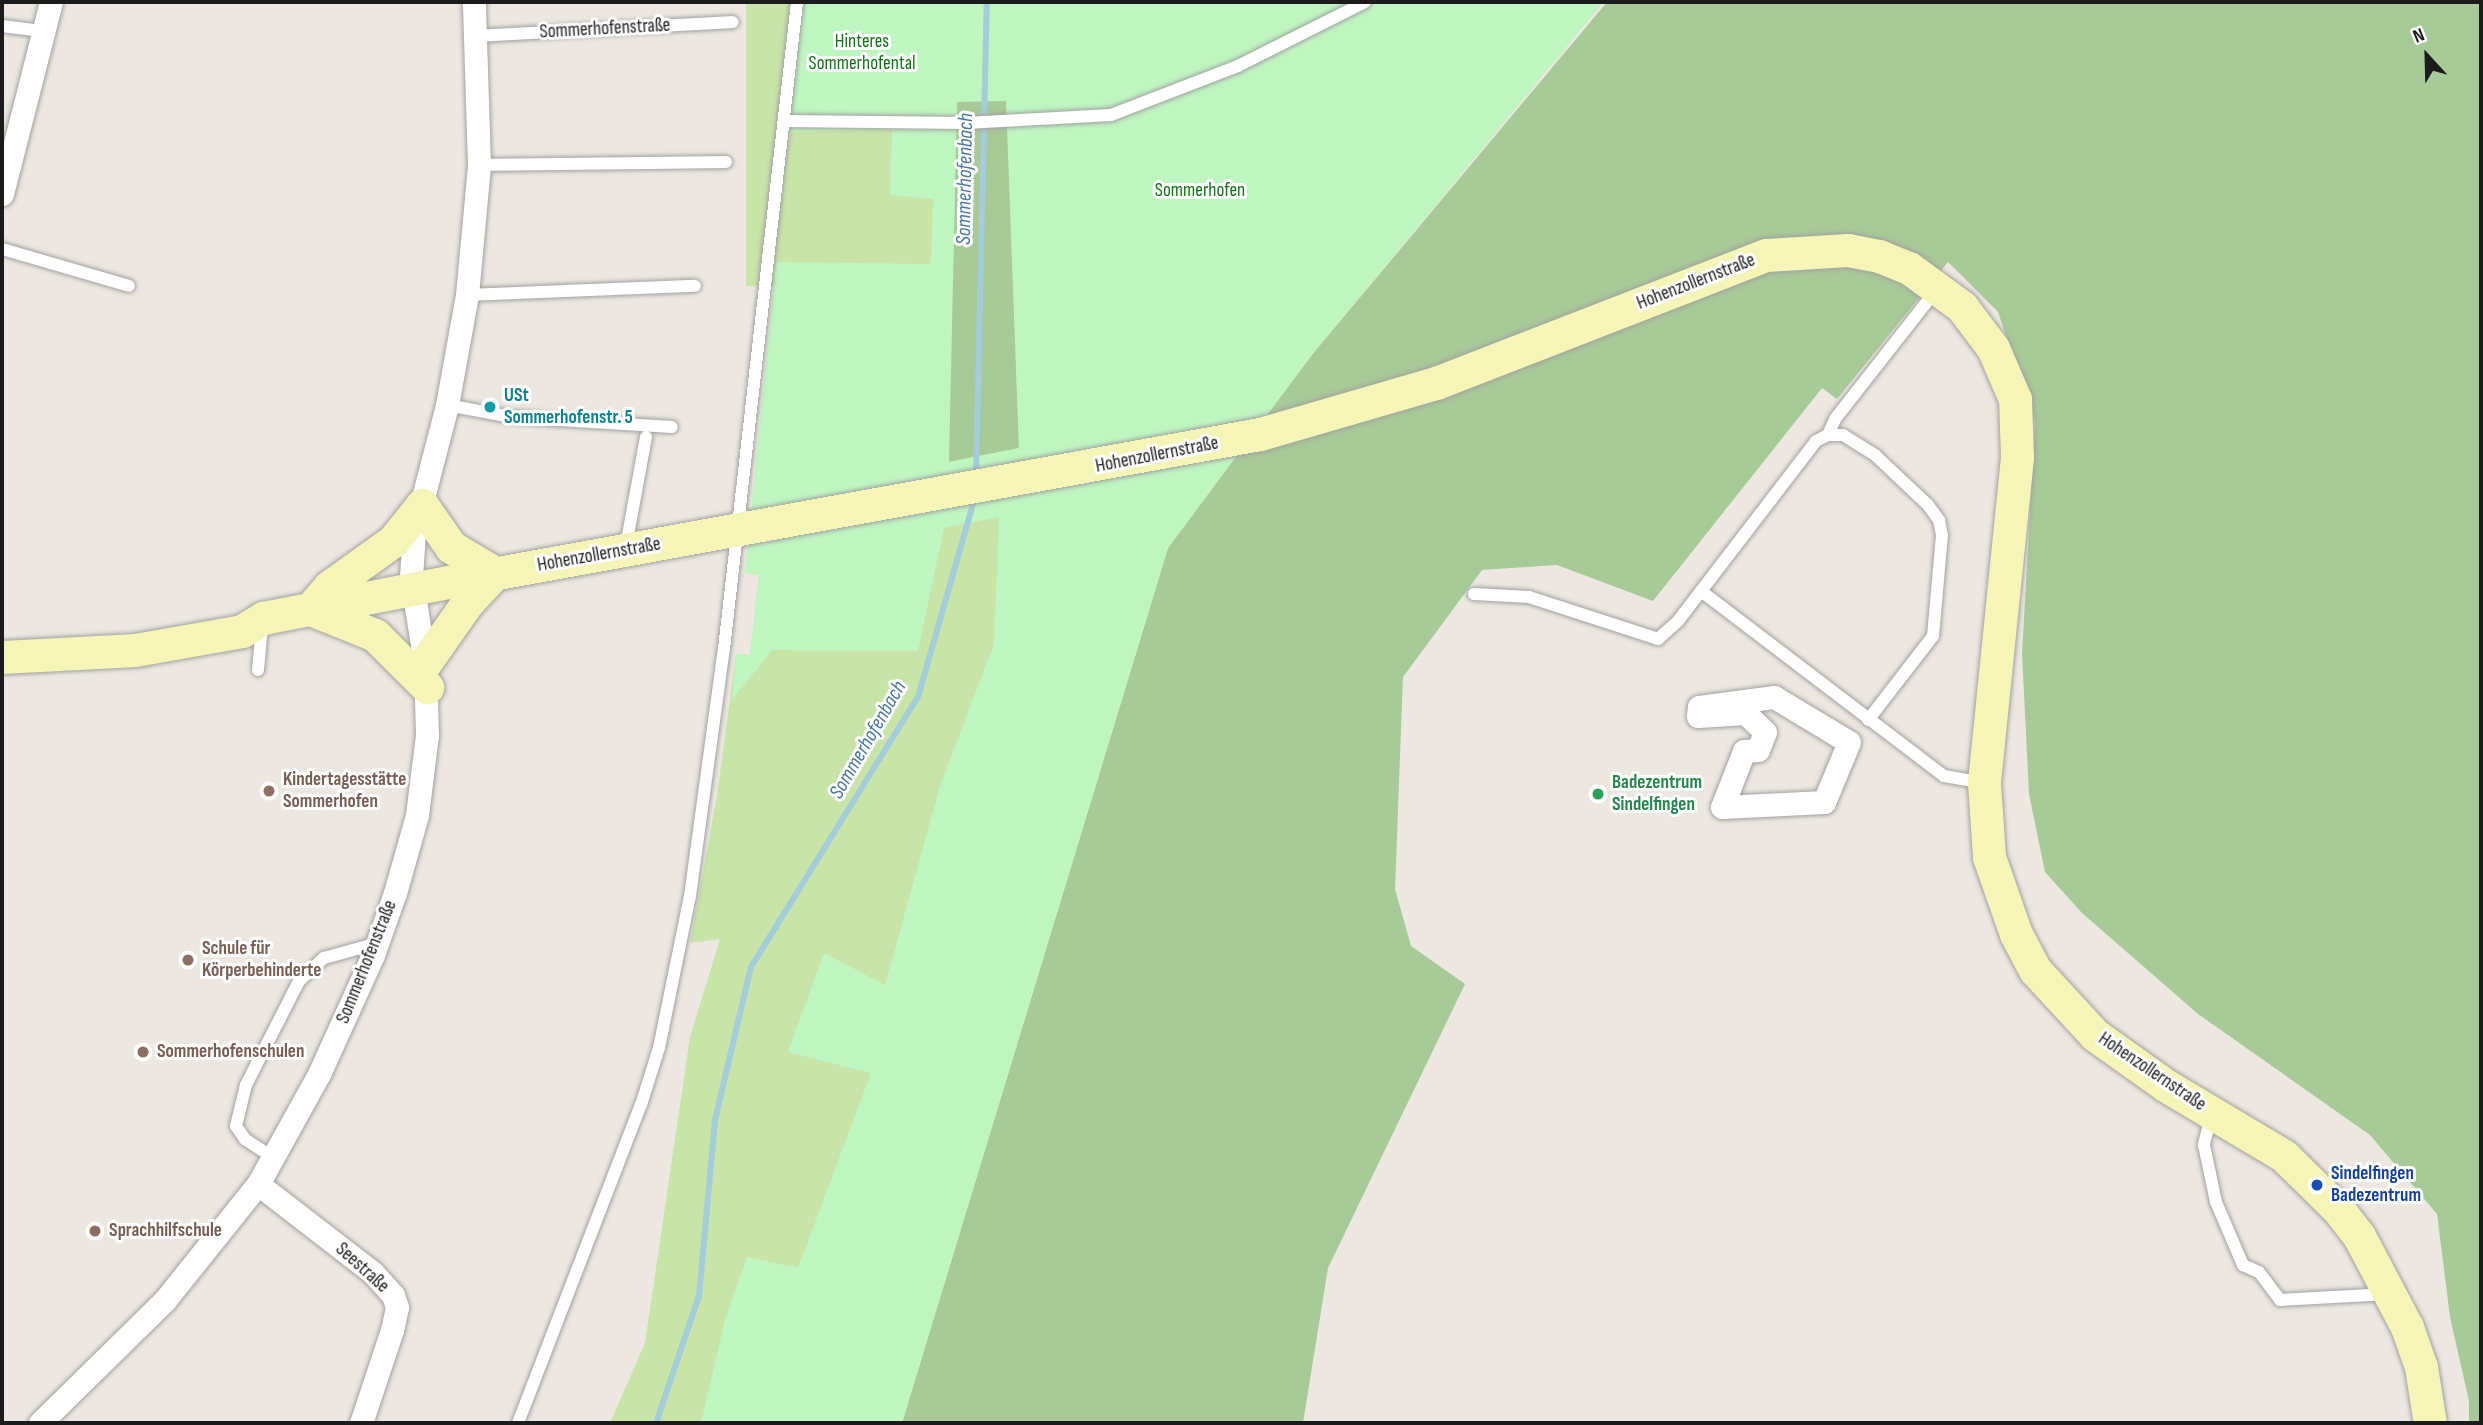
<!DOCTYPE html>
<html>
<head>
<meta charset="utf-8">
<style>
  body { margin:0 }
  #map { position:relative; width:2483px; height:1425px; overflow:hidden; background:#ece8e1; font-family:"Sofia Sans Condensed",sans-serif }
  div>[style] { position:absolute }
  .grass>* { inset:0; background:#c8e4a9; transform-origin:0 0 }
  .forest>* { inset:0; background:#a8c998 }
  .park>* { inset:0; background:#bff5c1 }
  .stream>* { height:6px; margin:-3px; padding:0 3px; transform-origin:3px; border-radius:3px; background:#a3cdd8 }
  .roads { filter:drop-shadow(0 0 2px #a2a2a2) drop-shadow(0 0 2px #a2a2a2) }
  .lane>* { height:12px; margin:-6px; padding:0 6px; transform-origin:6px; border-radius:6px; background:#fff }
  .street>* { height:23px; margin:-11.5px; padding:0 11.5px; transform-origin:11.5px; border-radius:11.5px; background:#fff }
  .secondary>* { height:33px; margin:-16.5px; padding:0 16.5px; transform-origin:16.5px; border-radius:16.5px; background:#f4f5b6 }
  .dots>* { width:19px; height:19px; translate:-50% -50%; box-sizing:border-box; border:4px solid #fff; border-radius:50% }
  span { translate:-50% -50%; white-space:nowrap; text-align:center; line-height:1.15; -webkit-text-stroke:6px #fff; paint-order:stroke }
  .street-label { font-size:19px; color:#1b1b1b }
  .park-label { font-size:19px; color:#117116 }
  .culture-label { font-size:19px; color:#0d838f; font-weight:700 }
  .left { translate:0 -50%; text-align:left }
  .education-label { font-size:19px; color:#785e54; font-weight:700 }
  .leisure-label { font-size:19px; color:#27864d; font-weight:700 }
  .transit-label { font-size:19px; color:#164399; font-weight:700 }
  .water-label { font-size:21px; color:#4b779d; font-style:italic }
  .frame { position:absolute; inset:0; border:4px solid #1b1b1b; pointer-events:none }
  .north { position:absolute; left:2392px; top:21px; width:70px; height:70px; -webkit-text-stroke:5px #fff; paint-order:stroke; rotate:338deg; font-size:19px; font-weight:700; line-height:28px; text-align:center; color:#1b1b1b }
  .north::after { content:''; display:block; margin:auto; width:24px; height:32px; background:#1b1b1b; clip-path:polygon(50% 0,100% 100%,50% 72%,0 100%) }
</style>
</head>
<body>
<div id="map">
  <div class="grass">
    <div style="left:746px;top:2px;width:43px;height:284px"></div>
    <div style="clip-path:polygon(804px 2px,957px 98px,949px 462px,1006px 84px,1118px 2px,1127px 6px,1127px 2px,1603px 2px,1311px 356px,1168px 548px,902px 1423px,610px 1423px,645px 1343px,690px 1037px,720px 939px,690px 943px,717px 796px,736px 654px,750px 655px,759px 575px,745px 573px)"></div>
  </div>
  <div class="forest">
    <div style="clip-path:polygon(1607px 2px,2481px 2px,2481px 1423px,2469px 1423px,2469px 1401px,2450px 1317px,2437px 1214px,2370px 1135px,2198px 1014px,2082px 913px,2045px 872px,2029px 794px,2022px 654px,2035px 422px,1998px 312px,1948px 262px,1837px 399px,1822px 388px,1653px 601px,1557px 565px,1482px 570px,1403px 677px,1395px 889px,1411px 946px,1465px 984px,1328px 1268px,1303px 1423px,902px 1423px,1168px 548px,1311px 356px)"></div>
    <div style="clip-path:polygon(1006px 84px,1019px 448px,948px 462px,957px 98px)"></div>
  </div>
  <div class="park">
    <div style="clip-path:polygon(evenodd,804px 2px,1125px 2px,1126px 6px,1127px 2px,1603px 2px,1311px 356px,1168px 548px,902px 1423px,701px 1423px,725px 1320px,747px 1257px,798px 1268px,871px 1073px,788px 1052px,824px 953px,885px 985px,940px 786px,994px 644px,999px 517px,944px 528px,918px 651px,772px 650px,732px 700px,736px 654px,750px 655px,759px 575px,745px 573px,776px 262px,931px 264px,933px 199px,890px 195px,892px 130px,788px 132px,804px 2px,1006px 101px,1019px 448px,949px 462px,957px 102px,1006px 101px)"></div>
  </div>
  <div class="stream">
    <div style="left:976px;top:476px;width:474px;rotate:-88.7deg"></div>
    <div style="left:656px;top:1423px;width:134px;rotate:-71.3deg"></div>
    <div style="left:699px;top:1296px;width:177px;rotate:-84.8deg"></div>
    <div style="left:715px;top:1120px;width:157px;rotate:-76.8deg"></div>
    <div style="left:751px;top:967px;width:317px;rotate:-58.3deg"></div>
    <div style="left:918px;top:697px;width:208px;rotate:-74.1deg"></div>
  </div>
  <div class="roads">
    <div class="lane">
      <div style="left:2px;top:26px;width:40px;rotate:7.1deg"></div>
      <div style="left:477px;top:36px;width:256px;rotate:-3.1deg"></div>
      <div style="left:784px;top:121px;width:182px;rotate:0.6deg"></div>
      <div style="left:966px;top:123px;width:145px;rotate:-3.2deg"></div>
      <div style="left:1111px;top:115px;width:136px;rotate:-21.1deg"></div>
      <div style="left:1238px;top:66px;width:142px;rotate:-26.7deg"></div>
      <div style="left:479px;top:165px;width:247px;rotate:-0.7deg"></div>
      <div style="left:2px;top:249px;width:132px;rotate:16.2deg"></div>
      <div style="left:467px;top:295px;width:228px;rotate:-2.3deg"></div>
      <div style="left:447px;top:405px;width:66px;rotate:10.5deg"></div>
      <div style="left:512px;top:417px;width:160px;rotate:3.6deg"></div>
      <div style="left:1828px;top:435px;width:17px;rotate:-66deg"></div>
      <div style="left:1835px;top:419px;width:164px;rotate:-51.9deg"></div>
      <div style="left:626px;top:546px;width:111px;rotate:-79.6deg"></div>
      <div style="left:1701px;top:591px;width:305px;rotate:37.3deg"></div>
      <div style="left:1944px;top:776px;width:40px;rotate:10deg"></div>
      <div style="left:1474px;top:594px;width:55px;rotate:3.1deg"></div>
      <div style="left:1529px;top:597px;width:136px;rotate:18deg"></div>
      <div style="left:1658px;top:639px;width:27px;rotate:-42deg"></div>
      <div style="left:1678px;top:621px;width:227px;rotate:-52.5deg"></div>
      <div style="left:1816px;top:441px;width:13px;rotate:-27deg"></div>
      <div style="left:1828px;top:435px;width:15px"></div>
      <div style="left:1843px;top:435px;width:38px;rotate:32deg"></div>
      <div style="left:1875px;top:455px;width:73px;rotate:43.3deg"></div>
      <div style="left:1928px;top:505px;width:19px;rotate:54deg"></div>
      <div style="left:1939px;top:520px;width:15px;rotate:79deg"></div>
      <div style="left:1942px;top:535px;width:101px;rotate:95.1deg"></div>
      <div style="left:1933px;top:636px;width:106px;rotate:127.7deg"></div>
      <div style="left:258px;top:670px;width:44px;rotate:-84.8deg"></div>
      <div style="left:2211px;top:1116px;width:30px;rotate:104deg"></div>
      <div style="left:2204px;top:1145px;width:58px;rotate:78.1deg"></div>
      <div style="left:2216px;top:1202px;width:69px;rotate:66.8deg"></div>
      <div style="left:2243px;top:1265px;width:17px;rotate:24deg"></div>
      <div style="left:2259px;top:1272px;width:35px;rotate:53deg"></div>
      <div style="left:2280px;top:1300px;width:107px;rotate:-3.2deg"></div>
      <div style="left:274px;top:1158px;width:35px;rotate:-147deg"></div>
      <div style="left:245px;top:1139px;width:16px;rotate:-125deg"></div>
      <div style="left:236px;top:1126px;width:42px;rotate:-76.3deg"></div>
      <div style="left:246px;top:1085px;width:117px;rotate:-63deg"></div>
      <div style="left:299px;top:981px;width:34px;rotate:-43deg"></div>
      <div style="left:324px;top:958px;width:53px;rotate:-15.4deg"></div>
      <div style="left:518px;top:1423px;width:341px;rotate:-68.9deg"></div>
      <div style="left:641px;top:1105px;width:60px;rotate:-72.5deg"></div>
      <div style="left:659px;top:1048px;width:155px;rotate:-78.5deg"></div>
      <div style="left:690px;top:896px;width:249px;rotate:-82.2deg"></div>
      <div style="left:724px;top:649px;width:651px;rotate:-83.56deg"></div>
    </div>
    <div class="street">
      <div style="left:2px;top:194px;width:198px;rotate:-75.7deg"></div>
      <div style="left:1774px;top:697px;width:87px;rotate:31deg"></div>
      <div style="left:1849px;top:742px;width:65px;rotate:112.6deg"></div>
      <div style="left:1824px;top:802px;width:102px;rotate:177.2deg"></div>
      <div style="left:1722px;top:807px;width:60px;rotate:-68.6deg"></div>
      <div style="left:1744px;top:751px;width:14px;rotate:-4deg"></div>
      <div style="left:1758px;top:750px;width:19px;rotate:-69deg"></div>
      <div style="left:1765px;top:732px;width:28px;rotate:-136deg"></div>
      <div style="left:1745px;top:713px;width:47px;rotate:176.3deg"></div>
      <div style="left:1698px;top:716px;width:9px;rotate:-84deg"></div>
      <div style="left:1699px;top:707px;width:76px;rotate:-7.6deg"></div>
      <div style="left:258px;top:1184px;width:145px;rotate:37.7deg"></div>
      <div style="left:373px;top:1273px;width:30px;rotate:48deg"></div>
      <div style="left:393px;top:1295px;width:13px;rotate:72deg"></div>
      <div style="left:397px;top:1307px;width:24px;rotate:102deg"></div>
      <div style="left:392px;top:1330px;width:98px;rotate:108.4deg"></div>
      <div style="left:40px;top:1423px;width:175px;rotate:-44.5deg"></div>
      <div style="left:165px;top:1300px;width:149px;rotate:-51.3deg"></div>
      <div style="left:258px;top:1184px;width:126px;rotate:-61deg"></div>
      <div style="left:319px;top:1074px;width:131px;rotate:-65.6deg"></div>
      <div style="left:373px;top:955px;width:66px;rotate:-70.5deg"></div>
      <div style="left:395px;top:893px;width:81px;rotate:-74.2deg"></div>
      <div style="left:417px;top:815px;width:81px;rotate:-82.9deg"></div>
      <div style="left:427px;top:735px;width:72px;rotate:-91.6deg"></div>
      <div style="left:425px;top:663px;width:87px;rotate:-99.2deg"></div>
      <div style="left:411px;top:577px;width:45px;rotate:-86.2deg"></div>
      <div style="left:414px;top:532px;width:131px;rotate:-75.4deg"></div>
      <div style="left:447px;top:405px;width:112px;rotate:-79.7deg"></div>
      <div style="left:467px;top:295px;width:131px;rotate:-84.7deg"></div>
      <div style="left:479px;top:165px;width:163px;rotate:-91.8deg"></div>
    </div>
    <div class="secondary">
      <div style="left:310px;top:609px;width:29px;rotate:-49deg"></div>
      <div style="left:329px;top:587px;width:79px;rotate:-35.7deg"></div>
      <div style="left:393px;top:541px;width:46px;rotate:-51.1deg"></div>
      <div style="left:422px;top:505px;width:51px;rotate:55.4deg"></div>
      <div style="left:451px;top:547px;width:51px;rotate:30.6deg"></div>
      <div style="left:310px;top:609px;width:70px;rotate:21.8deg"></div>
      <div style="left:375px;top:635px;width:74px;rotate:45deg"></div>
      <div style="left:2px;top:657px;width:133px;rotate:-3deg"></div>
      <div style="left:135px;top:650px;width:109px;rotate:-10.1deg"></div>
      <div style="left:242px;top:631px;width:25px;rotate:-32deg"></div>
      <div style="left:263px;top:618px;width:195px;rotate:-11deg"></div>
      <div style="left:454px;top:581px;width:819px;rotate:-10.34deg"></div>
      <div style="left:1260px;top:434px;width:183px;rotate:-16.2deg"></div>
      <div style="left:1436px;top:383px;width:354px;rotate:-21.2deg"></div>
      <div style="left:1766px;top:255px;width:82px;rotate:-3.5deg"></div>
      <div style="left:1848px;top:250px;width:32px;rotate:11deg"></div>
      <div style="left:1879px;top:256px;width:32px;rotate:22deg"></div>
      <div style="left:1909px;top:268px;width:66px;rotate:36.3deg"></div>
      <div style="left:1962px;top:307px;width:51px;rotate:52.9deg"></div>
      <div style="left:1993px;top:348px;width:56px;rotate:66.7deg"></div>
      <div style="left:2015px;top:399px;width:58px;rotate:88deg"></div>
      <div style="left:2017px;top:457px;width:328px;rotate:95.8deg"></div>
      <div style="left:1984px;top:783px;width:74px;rotate:86.1deg"></div>
      <div style="left:1989px;top:857px;width:82px;rotate:70.7deg"></div>
      <div style="left:2016px;top:934px;width:41px;rotate:62.2deg"></div>
      <div style="left:2035px;top:970px;width:88px;rotate:47.3deg"></div>
      <div style="left:2095px;top:1035px;width:86px;rotate:35.5deg"></div>
      <div style="left:2165px;top:1085px;width:139px;rotate:30.8deg"></div>
      <div style="left:2284px;top:1156px;width:76px;rotate:44.5deg"></div>
      <div style="left:2338px;top:1209px;width:34px;rotate:52deg"></div>
      <div style="left:2359px;top:1236px;width:103px;rotate:62.2deg"></div>
      <div style="left:2407px;top:1327px;width:42px;rotate:70.7deg"></div>
      <div style="left:2421px;top:1367px;width:57px;rotate:80.9deg"></div>
      <div style="left:425px;top:663px;width:73px;rotate:-55deg"></div>
      <div style="left:467px;top:603px;width:41px;rotate:-47deg"></div>
    </div>
  </div>
  <div class="dots">
    <div style="left:490px;top:407px;background:#0f9aa8"></div>
    <div style="left:269px;top:791px;background:#8d6e63"></div>
    <div style="left:1598px;top:794px;background:#2e9e5b"></div>
    <div style="left:188px;top:960px;background:#8d6e63"></div>
    <div style="left:143px;top:1052px;background:#8d6e63"></div>
    <div style="left:2317px;top:1185px;background:#1a4fb4"></div>
    <div style="left:95px;top:1231px;background:#8d6e63"></div>
  </div>
  <div class="street-label">
    <span style="left:605px;top:29px;rotate:-3deg">Sommerhofenstraße</span>
    <span style="left:1696px;top:282px;rotate:-21deg">Hohenzollernstraße</span>
    <span style="left:1157px;top:455px;rotate:-11deg">Hohenzollernstraße</span>
    <span style="left:599px;top:555px;rotate:-10deg">Hohenzollernstraße</span>
    <span style="left:367px;top:962px;rotate:-68deg">Sommerhofenstraße</span>
    <span style="left:2152px;top:1072px;rotate:34deg">Hohenzollernstraße</span>
    <span style="left:362px;top:1268px;rotate:42deg">Seestraße</span>
  </div>
  <div class="park-label">
    <span style="left:862px;top:53px">Hinteres<br>Sommerhofental</span>
    <span style="left:1200px;top:191px">Sommerhofen</span>
  </div>
  <div class="culture-label">
    <span class="left" style="left:504px;top:407px">USt<br>Sommerhofenstr. 5</span>
  </div>
  <div class="education-label">
    <span class="left" style="left:283px;top:791px">Kindertagesstätte<br>Sommerhofen</span>
    <span class="left" style="left:202px;top:960px">Schule für<br>Körperbehinderte</span>
    <span class="left" style="left:157px;top:1052px">Sommerhofenschulen</span>
    <span class="left" style="left:109px;top:1231px">Sprachhilfschule</span>
  </div>
  <div class="leisure-label">
    <span class="left" style="left:1612px;top:794px">Badezentrum<br>Sindelfingen</span>
  </div>
  <div class="transit-label">
    <span class="left" style="left:2331px;top:1185px">Sindelfingen<br>Badezentrum</span>
  </div>
  <div class="water-label">
    <span style="left:965px;top:179px;rotate:-89deg">Sommerhofenbach</span>
    <span style="left:868px;top:740px;rotate:-60deg">Sommerhofenbach</span>
  </div>
  <div class="frame"></div>
  <div class="north">N</div>
</div>
</body>
</html>
